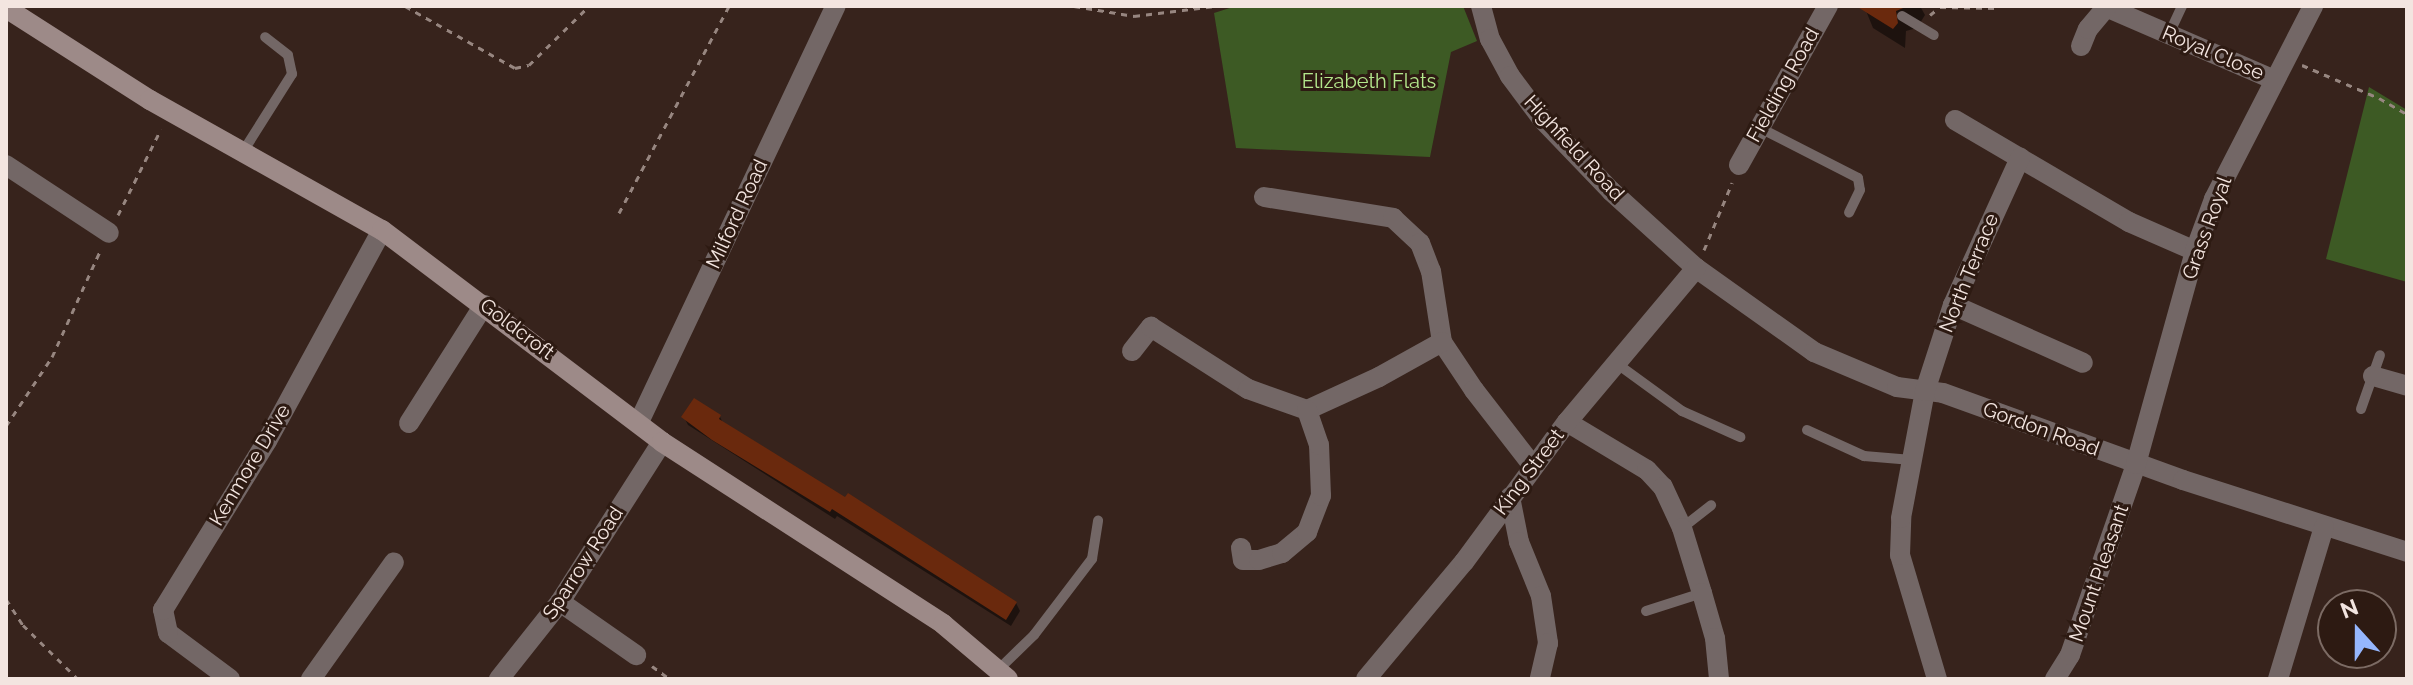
<!DOCTYPE html>
<html>
<head>
<meta charset="utf-8">
<style>
  body { margin:0 }
  #map { position:relative; width:2413px; height:685px; overflow:hidden; background:#37231c; font-family:Raleway,sans-serif }
  div>[style] { position:absolute }
  .green>* { inset:0; background:#3d5a24 }
  .shadow>* { inset:0; background:#0007 }
  .building>* { inset:0; background:#6a290d }
  .path>* { height:3px; margin-top:-1.5px; transform-origin:0; background:repeating-linear-gradient(90deg,#978680 0 6px,transparent 0 12px) }
  .lane>* { height:10px; margin:-5px; padding:0 5px; transform-origin:5px; border-radius:5px; background:#736766 }
  .street>* { height:20px; margin:-10px; padding:0 10px; transform-origin:10px; border-radius:10px; background:#736766 }
  .secondary>* { height:20px; margin:-10px; padding:0 10px; transform-origin:10px; border-radius:10px; background:#9d8a88 }
  span { translate:-50% -50%; white-space:nowrap; text-align:center; line-height:1.15; -webkit-text-stroke:6px #2d1a12; paint-order:stroke }
  .street-label { font-size:20px; color:#f3e5e0 }
  .park-label { font-size:20px; color:#b4e78c }
  .frame { position:absolute; inset:0; border:8px solid #f3e5e0; pointer-events:none }
  .north { position:absolute; left:2317px; top:589px; width:80px; height:80px; box-sizing:border-box; background:#2d1a12; border:2px solid #7c6b64; border-radius:50%; rotate:339deg; font-size:22px; font-weight:700; line-height:32px; text-align:center; color:#f3e5e0 }
  .north::after { content:''; display:block; margin:auto; width:28px; height:36px; background:#95b6fd; clip-path:polygon(50% 0,100% 100%,50% 72%,0 100%) }
</style>
</head>
<body>
<div id="map">
  <div class="green">
    <div style="clip-path:polygon(1236px 6px,1463px 6px,1477px 41px,1451px 52px,1430px 157px,1236px 148px,1214px 13px)"></div>
    <div style="clip-path:polygon(2369px 87px,2407px 110px,2407px 282px,2326px 259px)"></div>
  </div>
  <div class="shadow">
    <div style="clip-path:polygon(1864px 6px,1920px 6px,1925px 15px,1917px 28px,1906px 31px,1905px 48px,1873px 28px)"></div>
    <div style="clip-path:polygon(684px 417px,720px 417px,724px 425px,1016px 603px,1020px 611px,1011px 626px,837px 516px,835px 519px,688px 425px)"></div>
  </div>
  <div class="building">
    <div style="clip-path:polygon(1856px 6px,1908px 6px,1896px 11px,1898px 23px,1893px 29px)"></div>
    <div style="clip-path:polygon(694px 398px,721px 415px,719px 419px,845px 497px,848px 493px,1017px 602px,1006px 620px,832px 509px,830px 512px,712px 440px,681px 417px)"></div>
  </div>
  <div class="path">
    <div style="left:405px;top:6px;width:126px;rotate:29.4deg"></div>
    <div style="left:515px;top:68px;width:14px;rotate:-12deg"></div>
    <div style="left:529px;top:65px;width:84px;rotate:-44.5deg"></div>
    <div style="left:1074px;top:6px;width:61px;rotate:9.5deg"></div>
    <div style="left:1134px;top:16px;width:82px;rotate:-7deg"></div>
    <div style="left:1930px;top:15px;width:13px;rotate:-39deg"></div>
    <div style="left:1940px;top:7px;width:57px;rotate:1deg"></div>
    <div style="left:2302px;top:65px;width:84px;rotate:23.2deg"></div>
    <div style="left:2379px;top:98px;width:32px;rotate:30deg"></div>
    <div style="left:619px;top:213px;width:234px;rotate:-62deg"></div>
    <div style="left:118px;top:215px;width:96px;rotate:-63.4deg"></div>
    <div style="left:1704px;top:250px;width:73px;rotate:-67.3deg"></div>
    <div style="left:6px;top:426px;width:83px;rotate:-56.3deg"></div>
    <div style="left:52px;top:357px;width:116px;rotate:-65.6deg"></div>
    <div style="left:6px;top:599px;width:31px;rotate:57deg"></div>
    <div style="left:23px;top:625px;width:77px;rotate:44.5deg"></div>
    <div style="left:652px;top:666px;width:22px;rotate:36deg"></div>
  </div>
  <div class="lane">
    <div style="left:1902px;top:16px;width:37px;rotate:31deg"></div>
    <div style="left:2169px;top:34px;width:31px;rotate:-65deg"></div>
    <div style="left:1760px;top:128px;width:110px;rotate:27deg"></div>
    <div style="left:1858px;top:178px;width:12px;rotate:81deg"></div>
    <div style="left:1860px;top:190px;width:25px;rotate:116deg"></div>
    <div style="left:244px;top:150px;width:90px;rotate:-57.7deg"></div>
    <div style="left:292px;top:74px;width:19px;rotate:-102deg"></div>
    <div style="left:288px;top:55px;width:29px;rotate:-142deg"></div>
    <div style="left:1616px;top:363px;width:82px;rotate:36deg"></div>
    <div style="left:1682px;top:411px;width:64px;rotate:24.1deg"></div>
    <div style="left:2361px;top:409px;width:57px;rotate:-70.6deg"></div>
    <div style="left:1807px;top:430px;width:63px;rotate:24.5deg"></div>
    <div style="left:1864px;top:456px;width:48px;rotate:4.8deg"></div>
    <div style="left:1682px;top:528px;width:37px;rotate:-38deg"></div>
    <div style="left:1646px;top:611px;width:59px;rotate:-17.8deg"></div>
    <div style="left:997px;top:671px;width:52px;rotate:-44.2deg"></div>
    <div style="left:1034px;top:635px;width:96px;rotate:-52.7deg"></div>
    <div style="left:1092px;top:559px;width:39px;rotate:-81deg"></div>
  </div>
  <div class="street">
    <div style="left:1481px;top:6px;width:34px;rotate:75deg"></div>
    <div style="left:1490px;top:39px;width:42px;rotate:61.6deg"></div>
    <div style="left:1510px;top:76px;width:54px;rotate:53.3deg"></div>
    <div style="left:1542px;top:119px;width:100px;rotate:46.2deg"></div>
    <div style="left:1611px;top:191px;width:115px;rotate:42.2deg"></div>
    <div style="left:1696px;top:268px;width:145px;rotate:35.4deg"></div>
    <div style="left:1814px;top:352px;width:90px;rotate:22.9deg"></div>
    <div style="left:1897px;top:387px;width:46px;rotate:7.4deg"></div>
    <div style="left:1943px;top:393px;width:255px;rotate:19.9deg"></div>
    <div style="left:2183px;top:480px;width:235px;rotate:17.8deg"></div>
    <div style="left:2106px;top:7px;width:184px;rotate:23.4deg"></div>
    <div style="left:2081px;top:46px;width:18px;rotate:-68deg"></div>
    <div style="left:2088px;top:29px;width:30px;rotate:-50deg"></div>
    <div style="left:1955px;top:120px;width:202px;rotate:30.4deg"></div>
    <div style="left:2129px;top:222px;width:72px;rotate:23.7deg"></div>
    <div style="left:6px;top:165px;width:123px;rotate:33.4deg"></div>
    <div style="left:1739px;top:165px;width:182px;rotate:-60.8deg"></div>
    <div style="left:1264px;top:197px;width:131px;rotate:9.2deg"></div>
    <div style="left:1393px;top:218px;width:37px;rotate:43deg"></div>
    <div style="left:1420px;top:243px;width:30px;rotate:69deg"></div>
    <div style="left:1431px;top:271px;width:72px;rotate:81.2deg"></div>
    <div style="left:1442px;top:342px;width:58px;rotate:56.3deg"></div>
    <div style="left:1474px;top:390px;width:96px;rotate:52.2deg"></div>
    <div style="left:1953px;top:305px;width:142px;rotate:24deg"></div>
    <div style="left:1132px;top:351px;width:31px;rotate:-52deg"></div>
    <div style="left:1151px;top:327px;width:115px;rotate:32.6deg"></div>
    <div style="left:1248px;top:389px;width:63px;rotate:19.6deg"></div>
    <div style="left:1307px;top:410px;width:79px;rotate:-24.6deg"></div>
    <div style="left:1379px;top:377px;width:72px;rotate:-29.1deg"></div>
    <div style="left:2373px;top:376px;width:35px;rotate:16deg"></div>
    <div style="left:639px;top:422px;width:460px;rotate:-64.7deg"></div>
    <div style="left:1567px;top:422px;width:93px;rotate:31deg"></div>
    <div style="left:1647px;top:470px;width:23px;rotate:47deg"></div>
    <div style="left:1663px;top:487px;width:45px;rotate:65.1deg"></div>
    <div style="left:1682px;top:528px;width:68px;rotate:72.9deg"></div>
    <div style="left:1702px;top:593px;width:47px;rotate:73.9deg"></div>
    <div style="left:1715px;top:638px;width:41px;rotate:84.4deg"></div>
    <div style="left:409px;top:423px;width:140px;rotate:-57.6deg"></div>
    <div style="left:1510px;top:497px;width:46px;rotate:78.7deg"></div>
    <div style="left:1519px;top:542px;width:58px;rotate:67.8deg"></div>
    <div style="left:1541px;top:596px;width:48px;rotate:81.5deg"></div>
    <div style="left:1548px;top:643px;width:37px;rotate:103deg"></div>
    <div style="left:1241px;top:548px;width:12px;rotate:81deg"></div>
    <div style="left:1243px;top:560px;width:16px"></div>
    <div style="left:1259px;top:560px;width:24px;rotate:-17deg"></div>
    <div style="left:1282px;top:553px;width:33px;rotate:-40deg"></div>
    <div style="left:1307px;top:532px;width:39px;rotate:-69deg"></div>
    <div style="left:1321px;top:496px;width:51px;rotate:-92.2deg"></div>
    <div style="left:1319px;top:445px;width:37px;rotate:-109deg"></div>
    <div style="left:560px;top:602px;width:93px;rotate:34.9deg"></div>
    <div style="left:230px;top:679px;width:77px;rotate:-143.4deg"></div>
    <div style="left:168px;top:633px;width:24px;rotate:-102deg"></div>
    <div style="left:163px;top:610px;width:198px;rotate:-58.4deg"></div>
    <div style="left:267px;top:441px;width:240px;rotate:-61.4deg"></div>
    <div style="left:311px;top:679px;width:143px;rotate:-54.6deg"></div>
    <div style="left:499px;top:679px;width:98px;rotate:-51.6deg"></div>
    <div style="left:560px;top:602px;width:190px;rotate:-57.5deg"></div>
    <div style="left:1366px;top:679px;width:153px;rotate:-50.1deg"></div>
    <div style="left:1464px;top:562px;width:174px;rotate:-53.7deg"></div>
    <div style="left:1567px;top:422px;width:201px;rotate:-50deg"></div>
    <div style="left:1937px;top:679px;width:129px;rotate:-106.6deg"></div>
    <div style="left:1900px;top:555px;width:37px;rotate:-88deg"></div>
    <div style="left:1901px;top:518px;width:129px;rotate:-79.3deg"></div>
    <div style="left:1925px;top:391px;width:90px;rotate:-72deg"></div>
    <div style="left:1953px;top:305px;width:162px;rotate:-65.5deg"></div>
    <div style="left:2055px;top:679px;width:28px;rotate:-58deg"></div>
    <div style="left:2070px;top:655px;width:202px;rotate:-70.9deg"></div>
    <div style="left:2136px;top:464px;width:221px;rotate:-74.5deg"></div>
    <div style="left:2195px;top:251px;width:55px;rotate:-69.9deg"></div>
    <div style="left:2214px;top:199px;width:217px;rotate:-62.8deg"></div>
    <div style="left:2278px;top:679px;width:159px;rotate:-73.2deg"></div>
  </div>
  <div class="secondary">
    <div style="left:6px;top:8px;width:171px;rotate:32.6deg"></div>
    <div style="left:150px;top:100px;width:266px;rotate:29.3deg"></div>
    <div style="left:382px;top:230px;width:351px;rotate:37.1deg"></div>
    <div style="left:662px;top:442px;width:335px;rotate:32.9deg"></div>
    <div style="left:943px;top:624px;width:85px;rotate:40.2deg"></div>
  </div>
  <div class="street-label">
    <span style="left:2213px;top:53px;rotate:23deg">Royal Close</span>
    <span style="left:1783px;top:85px;rotate:-61deg">Fielding Road</span>
    <span style="left:1574px;top:148px;rotate:47deg">Highfield Road</span>
    <span style="left:737px;top:214px;rotate:-65deg">Milford Road</span>
    <span style="left:2207px;top:228px;rotate:-70deg">Grass Royal</span>
    <span style="left:1969px;top:273px;rotate:-68deg">North Terrace</span>
    <span style="left:517px;top:329px;rotate:37deg">Goldcroft</span>
    <span style="left:2041px;top:429px;rotate:20deg">Gordon Road</span>
    <span style="left:250px;top:465px;rotate:-59deg">Kenmore Drive</span>
    <span style="left:1529px;top:472px;rotate:-53deg">King Street</span>
    <span style="left:583px;top:563px;rotate:-57deg">Sparrow Road</span>
    <span style="left:2099px;top:573px;rotate:-71deg">Mount Pleasant</span>
  </div>
  <div class="park-label">
    <span style="left:1369px;top:81px">Elizabeth Flats</span>
  </div>
  <div class="frame"></div>
  <div class="north">N</div>
</div>
</body>
</html>
